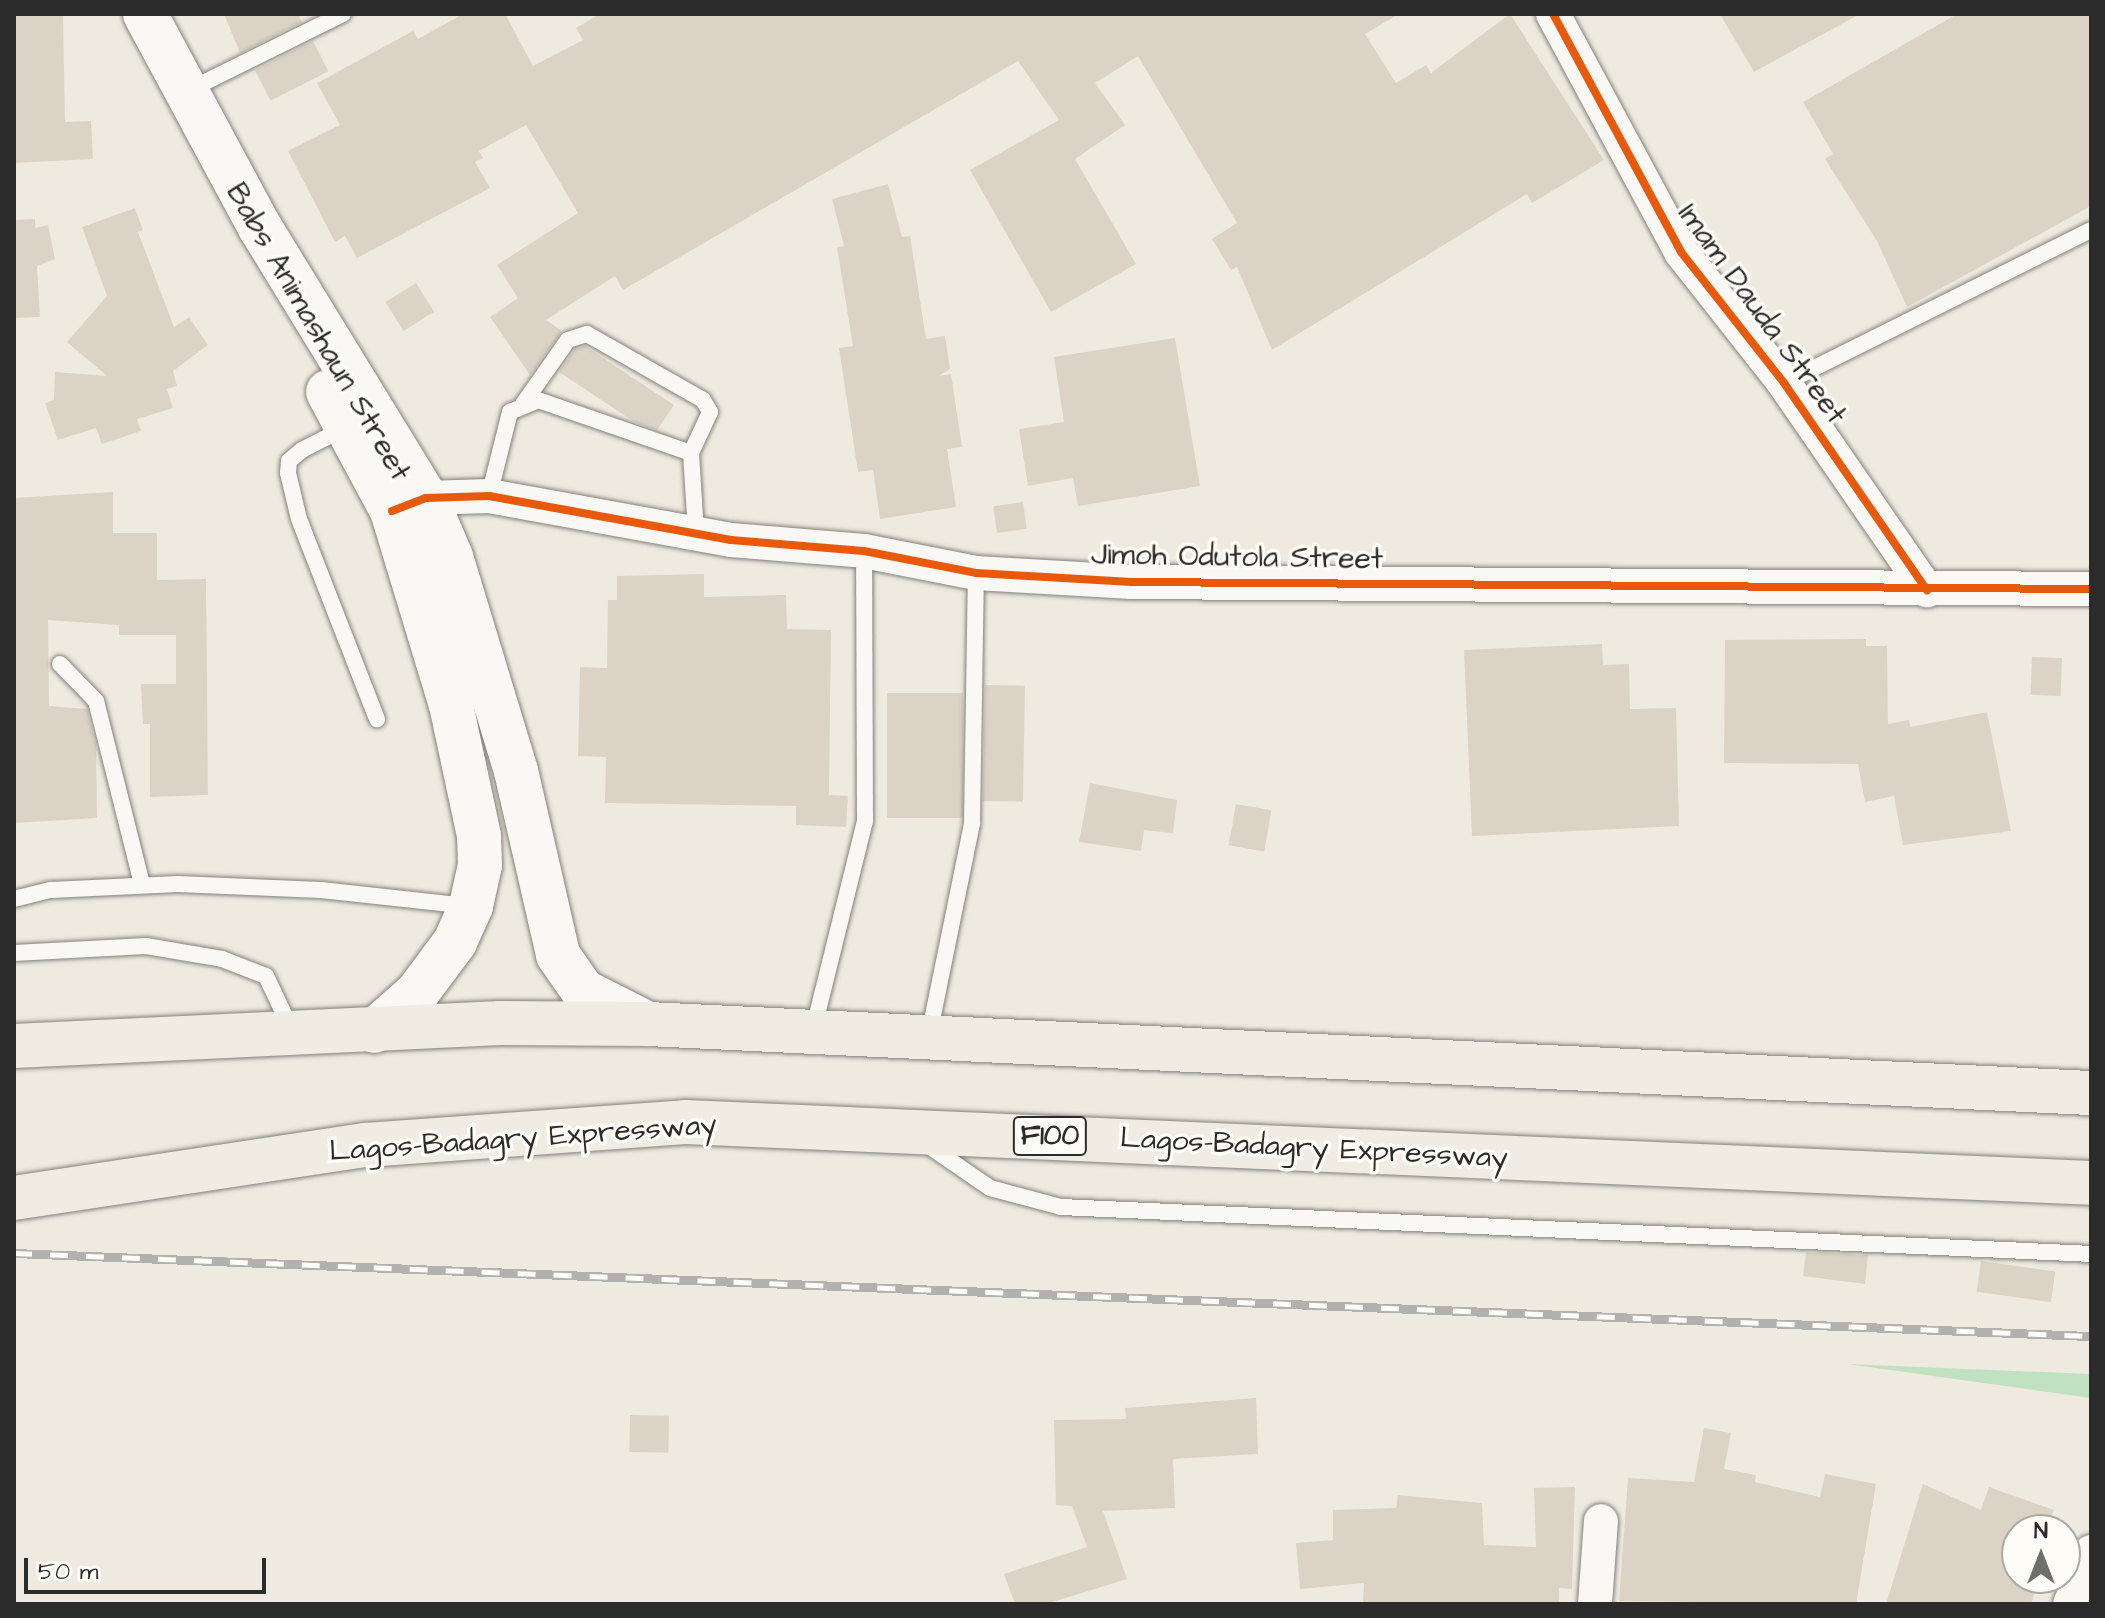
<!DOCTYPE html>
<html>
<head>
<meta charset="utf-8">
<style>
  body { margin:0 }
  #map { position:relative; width:2105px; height:1618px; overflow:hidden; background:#efeae0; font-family:"Architects Daughter",sans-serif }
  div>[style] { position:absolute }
  .green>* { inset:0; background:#c1e2c0 }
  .building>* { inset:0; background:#dbd4c6; transform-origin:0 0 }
  .roads { filter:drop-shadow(0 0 2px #83817c) drop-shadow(0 0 2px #83817c) }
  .service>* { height:16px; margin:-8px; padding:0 8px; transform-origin:8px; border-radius:8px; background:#f9f8f5 }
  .minor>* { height:34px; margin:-17px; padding:0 17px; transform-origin:17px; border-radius:17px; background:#f9f8f5 }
  .secondary>* { height:44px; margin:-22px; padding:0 22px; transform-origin:22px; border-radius:22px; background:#f9f8f5 }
  .trunk>* { height:44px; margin:-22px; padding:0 22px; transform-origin:22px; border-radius:22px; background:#f0ece3 }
  .rail>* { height:9px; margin-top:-4.5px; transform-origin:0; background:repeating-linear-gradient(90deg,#fdfcf7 0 18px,#b3b1af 0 36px); box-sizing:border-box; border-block:2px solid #b3b1af }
  .cycleway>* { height:8px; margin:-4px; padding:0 4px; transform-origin:4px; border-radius:4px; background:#e8590c }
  span { translate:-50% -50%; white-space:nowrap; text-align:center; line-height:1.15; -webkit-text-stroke:7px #fdfcf7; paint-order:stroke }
  .shield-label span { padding:2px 6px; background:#fdfcf7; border:2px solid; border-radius:6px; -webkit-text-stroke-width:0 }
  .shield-label { font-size:28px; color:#2b2b2b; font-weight:700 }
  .street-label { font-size:30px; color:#2b2b2b }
  .frame { position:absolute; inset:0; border:16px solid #2b2b2b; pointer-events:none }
  .north { position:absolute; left:2001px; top:1514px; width:80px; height:80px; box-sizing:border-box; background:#fdfcf7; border:2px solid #a9a8a5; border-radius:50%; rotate:0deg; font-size:22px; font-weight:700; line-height:32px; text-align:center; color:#2b2b2b }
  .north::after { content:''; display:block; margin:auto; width:28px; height:36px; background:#706e6a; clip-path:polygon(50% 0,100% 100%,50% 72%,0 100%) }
  .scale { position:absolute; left:24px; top:1558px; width:242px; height:36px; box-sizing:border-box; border:4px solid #2b2b2b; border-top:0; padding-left:10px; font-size:24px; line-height:28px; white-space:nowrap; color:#2b2b2b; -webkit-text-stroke:6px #fdfcf7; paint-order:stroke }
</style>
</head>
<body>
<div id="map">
  <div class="green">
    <div style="clip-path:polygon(1847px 1364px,2091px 1374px,2091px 1398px)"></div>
  </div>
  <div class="building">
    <div style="clip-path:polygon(14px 14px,63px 14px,65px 122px,91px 121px,93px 159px,14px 163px)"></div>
    <div style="clip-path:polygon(224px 14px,298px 14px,302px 22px,240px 53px)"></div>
    <div style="clip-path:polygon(463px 14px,505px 14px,533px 66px,583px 40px,576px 28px,600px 14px,1399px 14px,1365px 34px,1396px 83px,1426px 65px,1431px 73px,1510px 14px,1604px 160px,1532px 203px,1527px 194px,1272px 350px,1237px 267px,1231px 270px,1212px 239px,1237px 223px,1138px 56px,1095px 83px,1125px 125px,1075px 159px,1136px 264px,1051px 312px,970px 170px,1059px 120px,1018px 61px,623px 290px,615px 276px,546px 320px,562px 331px,530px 375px,490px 317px,518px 298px,497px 265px,578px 213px,526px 125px,479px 151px,483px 158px,475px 162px,490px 188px,357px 258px,345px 236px,335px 242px,288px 151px,340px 125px,317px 83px,413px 31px,418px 39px)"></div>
    <div style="clip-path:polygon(1720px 14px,1860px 14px,1754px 72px)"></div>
    <div style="clip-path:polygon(1957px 14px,2091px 14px,2091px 206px,1907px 307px,1877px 241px,1825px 159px,1833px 154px,1803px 102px)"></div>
    <div style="left:313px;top:41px;width:34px;height:65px;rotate:63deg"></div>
    <div style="clip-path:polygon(888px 184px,902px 237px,910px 236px,926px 339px,945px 336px,950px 369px,939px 376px,951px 374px,962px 447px,947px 449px,956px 507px,880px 519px,873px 470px,858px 472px,839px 348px,853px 346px,837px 247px,844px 246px,832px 199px)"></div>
    <div style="clip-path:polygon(135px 208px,143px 230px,138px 232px,174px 327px,189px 317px,208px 345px,173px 371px,177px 386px,167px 389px,173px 408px,137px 419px,141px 431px,102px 444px,96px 428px,58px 440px,45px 403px,54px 400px,55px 372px,107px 376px,67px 342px,107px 296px,82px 227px)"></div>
    <div style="clip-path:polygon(35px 219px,35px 228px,48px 225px,55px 259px,37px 266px,40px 317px,14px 318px,14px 220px)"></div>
    <div style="left:416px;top:283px;width:34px;height:36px;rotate:58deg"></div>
    <div style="clip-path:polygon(1175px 338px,1200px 486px,1078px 506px,1073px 478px,1028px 486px,1019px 429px,1064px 422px,1054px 357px)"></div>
    <div style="clip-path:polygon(585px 346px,674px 405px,657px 430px,633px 421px,559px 372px,575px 349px)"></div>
    <div style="clip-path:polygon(113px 492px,113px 533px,157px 533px,157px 580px,206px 579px,208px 795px,150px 797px,150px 724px,143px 724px,141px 684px,176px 684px,176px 635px,119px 635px,119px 625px,48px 620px,49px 706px,87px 709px,96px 745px,97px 818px,14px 823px,14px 498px)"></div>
    <div style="left:1023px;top:502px;width:27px;height:30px;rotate:82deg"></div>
    <div style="clip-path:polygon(704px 574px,704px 597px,786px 595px,787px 629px,831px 630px,829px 795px,848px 796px,846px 827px,796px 825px,796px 806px,605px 803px,606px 757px,578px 756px,580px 667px,607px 668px,608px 600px,617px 600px,617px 576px)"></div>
    <div style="clip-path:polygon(1866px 639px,1866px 646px,1887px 646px,1888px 724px,1909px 720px,1910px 727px,1987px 712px,2011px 831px,1903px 845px,1894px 796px,1865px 802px,1858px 764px,1724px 763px,1725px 640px)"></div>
    <div style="clip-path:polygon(1602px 644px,1603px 665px,1629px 664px,1630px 709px,1676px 708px,1679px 826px,1472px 836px,1464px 650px)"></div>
    <div style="left:2032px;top:657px;width:30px;height:38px;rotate:2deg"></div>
    <div style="left:985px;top:685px;width:40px;height:116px;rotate:1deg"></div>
    <div style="left:887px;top:693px;width:76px;height:125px"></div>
    <div style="clip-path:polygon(1090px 783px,1177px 800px,1173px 833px,1144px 830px,1141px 851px,1079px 842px)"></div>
    <div style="left:1236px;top:804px;width:36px;height:42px;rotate:10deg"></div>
    <div style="clip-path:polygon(1806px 1252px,1868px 1255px,1865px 1284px,1803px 1276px)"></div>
    <div style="left:1981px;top:1261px;width:75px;height:31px;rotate:8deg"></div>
    <div style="clip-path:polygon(1256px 1398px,1258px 1454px,1173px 1459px,1175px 1508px,1103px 1511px,1127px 1579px,1046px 1604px,1015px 1604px,1004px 1574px,1087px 1547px,1072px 1506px,1056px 1505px,1054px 1420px,1126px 1419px,1125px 1408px)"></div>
    <div style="left:630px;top:1415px;width:39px;height:37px;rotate:1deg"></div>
    <div style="clip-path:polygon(1704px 1428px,1731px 1433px,1724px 1469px,1756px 1475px,1755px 1482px,1820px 1497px,1825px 1474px,1876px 1484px,1856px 1604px,1619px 1601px,1628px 1478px,1694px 1482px)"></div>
    <div style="clip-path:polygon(1923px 1484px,1981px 1510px,1989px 1487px,2054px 1510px,2046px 1530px,2017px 1530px,2017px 1578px,2039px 1578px,2031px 1604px,1886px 1604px)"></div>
    <div style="clip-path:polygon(1575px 1487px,1572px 1589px,1559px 1588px,1559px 1604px,1363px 1604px,1364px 1583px,1300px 1589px,1296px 1543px,1333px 1540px,1333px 1510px,1396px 1508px,1398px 1495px,1482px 1503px,1484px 1545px,1536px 1547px,1534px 1488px)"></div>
  </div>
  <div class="roads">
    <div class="service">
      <div style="left:187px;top:91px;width:174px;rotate:-26.3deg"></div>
      <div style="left:1784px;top:383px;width:343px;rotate:-26.5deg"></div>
      <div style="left:523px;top:404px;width:78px;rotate:-54.9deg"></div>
      <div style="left:568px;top:340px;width:20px;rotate:-18deg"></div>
      <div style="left:587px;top:334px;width:133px;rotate:29.6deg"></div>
      <div style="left:703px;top:400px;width:14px;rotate:60deg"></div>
      <div style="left:710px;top:412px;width:45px;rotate:114.9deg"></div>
      <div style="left:347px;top:427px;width:51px;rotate:152.9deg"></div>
      <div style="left:302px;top:450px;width:17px;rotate:140deg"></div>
      <div style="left:289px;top:461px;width:12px;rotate:95deg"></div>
      <div style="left:288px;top:473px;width:47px;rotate:76.6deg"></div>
      <div style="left:299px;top:519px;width:215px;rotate:68.7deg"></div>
      <div style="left:489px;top:496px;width:87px;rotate:-76deg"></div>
      <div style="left:510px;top:412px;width:30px;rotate:-23deg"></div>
      <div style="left:538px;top:400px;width:162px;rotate:19.1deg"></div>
      <div style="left:691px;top:453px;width:80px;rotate:86.4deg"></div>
      <div style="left:60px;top:664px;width:52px;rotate:45.8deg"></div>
      <div style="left:96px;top:701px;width:189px;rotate:75.9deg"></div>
      <div style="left:14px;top:899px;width:38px;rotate:-14deg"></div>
      <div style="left:51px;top:890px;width:127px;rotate:-2.7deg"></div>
      <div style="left:178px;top:884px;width:143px;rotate:2.4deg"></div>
      <div style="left:321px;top:890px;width:149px;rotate:6.2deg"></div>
      <div style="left:14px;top:953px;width:132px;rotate:-3deg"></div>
      <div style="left:146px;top:946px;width:77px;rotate:9.7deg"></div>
      <div style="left:222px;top:959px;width:47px;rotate:21.1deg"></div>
      <div style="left:266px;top:976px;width:61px;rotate:64.7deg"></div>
      <div style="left:813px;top:1031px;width:216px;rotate:-76.1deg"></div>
      <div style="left:865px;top:821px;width:270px;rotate:-90.2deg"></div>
      <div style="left:929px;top:1035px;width:216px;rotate:-78.5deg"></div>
      <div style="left:972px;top:823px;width:250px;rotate:-89.1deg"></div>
      <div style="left:926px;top:1144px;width:78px;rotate:34.5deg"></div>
      <div style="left:990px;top:1188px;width:73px;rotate:15deg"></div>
      <div style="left:1061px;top:1207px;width:1031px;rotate:2.61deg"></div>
    </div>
    <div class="minor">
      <div style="left:1553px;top:14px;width:270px;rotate:61.7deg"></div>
      <div style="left:1681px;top:252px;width:167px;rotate:51.8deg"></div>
      <div style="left:1784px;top:383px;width:252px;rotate:55.4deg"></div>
      <div style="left:404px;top:506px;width:23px;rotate:-20deg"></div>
      <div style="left:426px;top:498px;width:63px;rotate:-1.8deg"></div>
      <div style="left:489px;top:496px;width:246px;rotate:10.3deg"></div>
      <div style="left:731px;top:540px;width:133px;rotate:4.7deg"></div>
      <div style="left:864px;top:551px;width:114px;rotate:11.1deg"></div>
      <div style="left:976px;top:573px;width:156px;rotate:3.3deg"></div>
      <div style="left:1132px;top:582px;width:959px;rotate:0.42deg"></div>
      <div style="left:1595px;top:1604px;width:83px;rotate:-85.9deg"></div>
      <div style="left:2070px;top:1604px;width:56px;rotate:-68deg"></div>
    </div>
    <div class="secondary">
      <div style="left:145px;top:14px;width:244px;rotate:61.7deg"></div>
      <div style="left:261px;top:229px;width:316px;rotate:58.5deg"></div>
      <div style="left:426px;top:498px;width:64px;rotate:67deg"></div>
      <div style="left:451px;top:557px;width:224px;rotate:73.1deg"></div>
      <div style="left:516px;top:771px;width:189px;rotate:77.1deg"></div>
      <div style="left:558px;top:955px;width:44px;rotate:55.2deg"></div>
      <div style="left:583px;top:991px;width:73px;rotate:26.9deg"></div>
      <div style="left:328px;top:392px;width:135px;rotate:61.7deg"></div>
      <div style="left:392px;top:511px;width:203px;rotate:73.1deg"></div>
      <div style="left:451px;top:705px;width:134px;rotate:77.9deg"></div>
      <div style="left:479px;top:836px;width:29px;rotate:88deg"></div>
      <div style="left:480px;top:865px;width:42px;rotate:102.4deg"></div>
      <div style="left:471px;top:906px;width:39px;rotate:114deg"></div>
      <div style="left:455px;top:942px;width:64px;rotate:126.7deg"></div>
      <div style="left:417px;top:993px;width:57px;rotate:138.5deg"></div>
    </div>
    <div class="trunk">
      <div style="left:14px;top:1046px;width:487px;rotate:-2.7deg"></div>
      <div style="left:500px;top:1023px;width:148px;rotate:0.4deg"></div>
      <div style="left:648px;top:1024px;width:1445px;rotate:2.74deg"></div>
      <div style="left:14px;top:1198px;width:356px;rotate:-8.6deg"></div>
      <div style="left:366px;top:1145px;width:320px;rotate:-4.1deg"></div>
      <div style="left:685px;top:1122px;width:1407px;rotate:2.48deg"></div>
    </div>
  </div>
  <div class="rail">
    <div style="left:14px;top:1253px;width:2079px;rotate:2.29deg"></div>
  </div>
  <div class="cycleway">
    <div style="left:1553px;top:14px;width:270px;rotate:61.7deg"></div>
    <div style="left:1681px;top:252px;width:167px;rotate:51.8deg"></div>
    <div style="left:1784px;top:383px;width:252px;rotate:55.4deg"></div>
    <div style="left:392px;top:511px;width:36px;rotate:-21deg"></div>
    <div style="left:426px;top:498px;width:63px;rotate:-1.8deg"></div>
    <div style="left:489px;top:496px;width:246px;rotate:10.3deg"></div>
    <div style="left:731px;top:540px;width:133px;rotate:4.7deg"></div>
    <div style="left:864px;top:551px;width:114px;rotate:11.1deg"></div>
    <div style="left:976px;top:573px;width:156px;rotate:3.3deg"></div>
    <div style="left:1132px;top:582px;width:959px;rotate:0.42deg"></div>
  </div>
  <div class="shield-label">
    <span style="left:1050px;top:1136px">F100</span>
  </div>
  <div class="street-label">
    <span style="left:1762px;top:314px;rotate:54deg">Imam Dauda Street</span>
    <span style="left:318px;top:332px;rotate:60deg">Babs Animashaun Street</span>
    <span style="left:1237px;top:557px;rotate:1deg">Jimoh Odutola Street</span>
    <span style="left:523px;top:1138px;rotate:-4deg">Lagos-Badagry Expressway</span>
    <span style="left:1314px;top:1148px;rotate:3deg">Lagos-Badagry Expressway</span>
  </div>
  <div class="frame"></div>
  <div class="north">N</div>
  <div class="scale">50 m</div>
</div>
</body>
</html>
